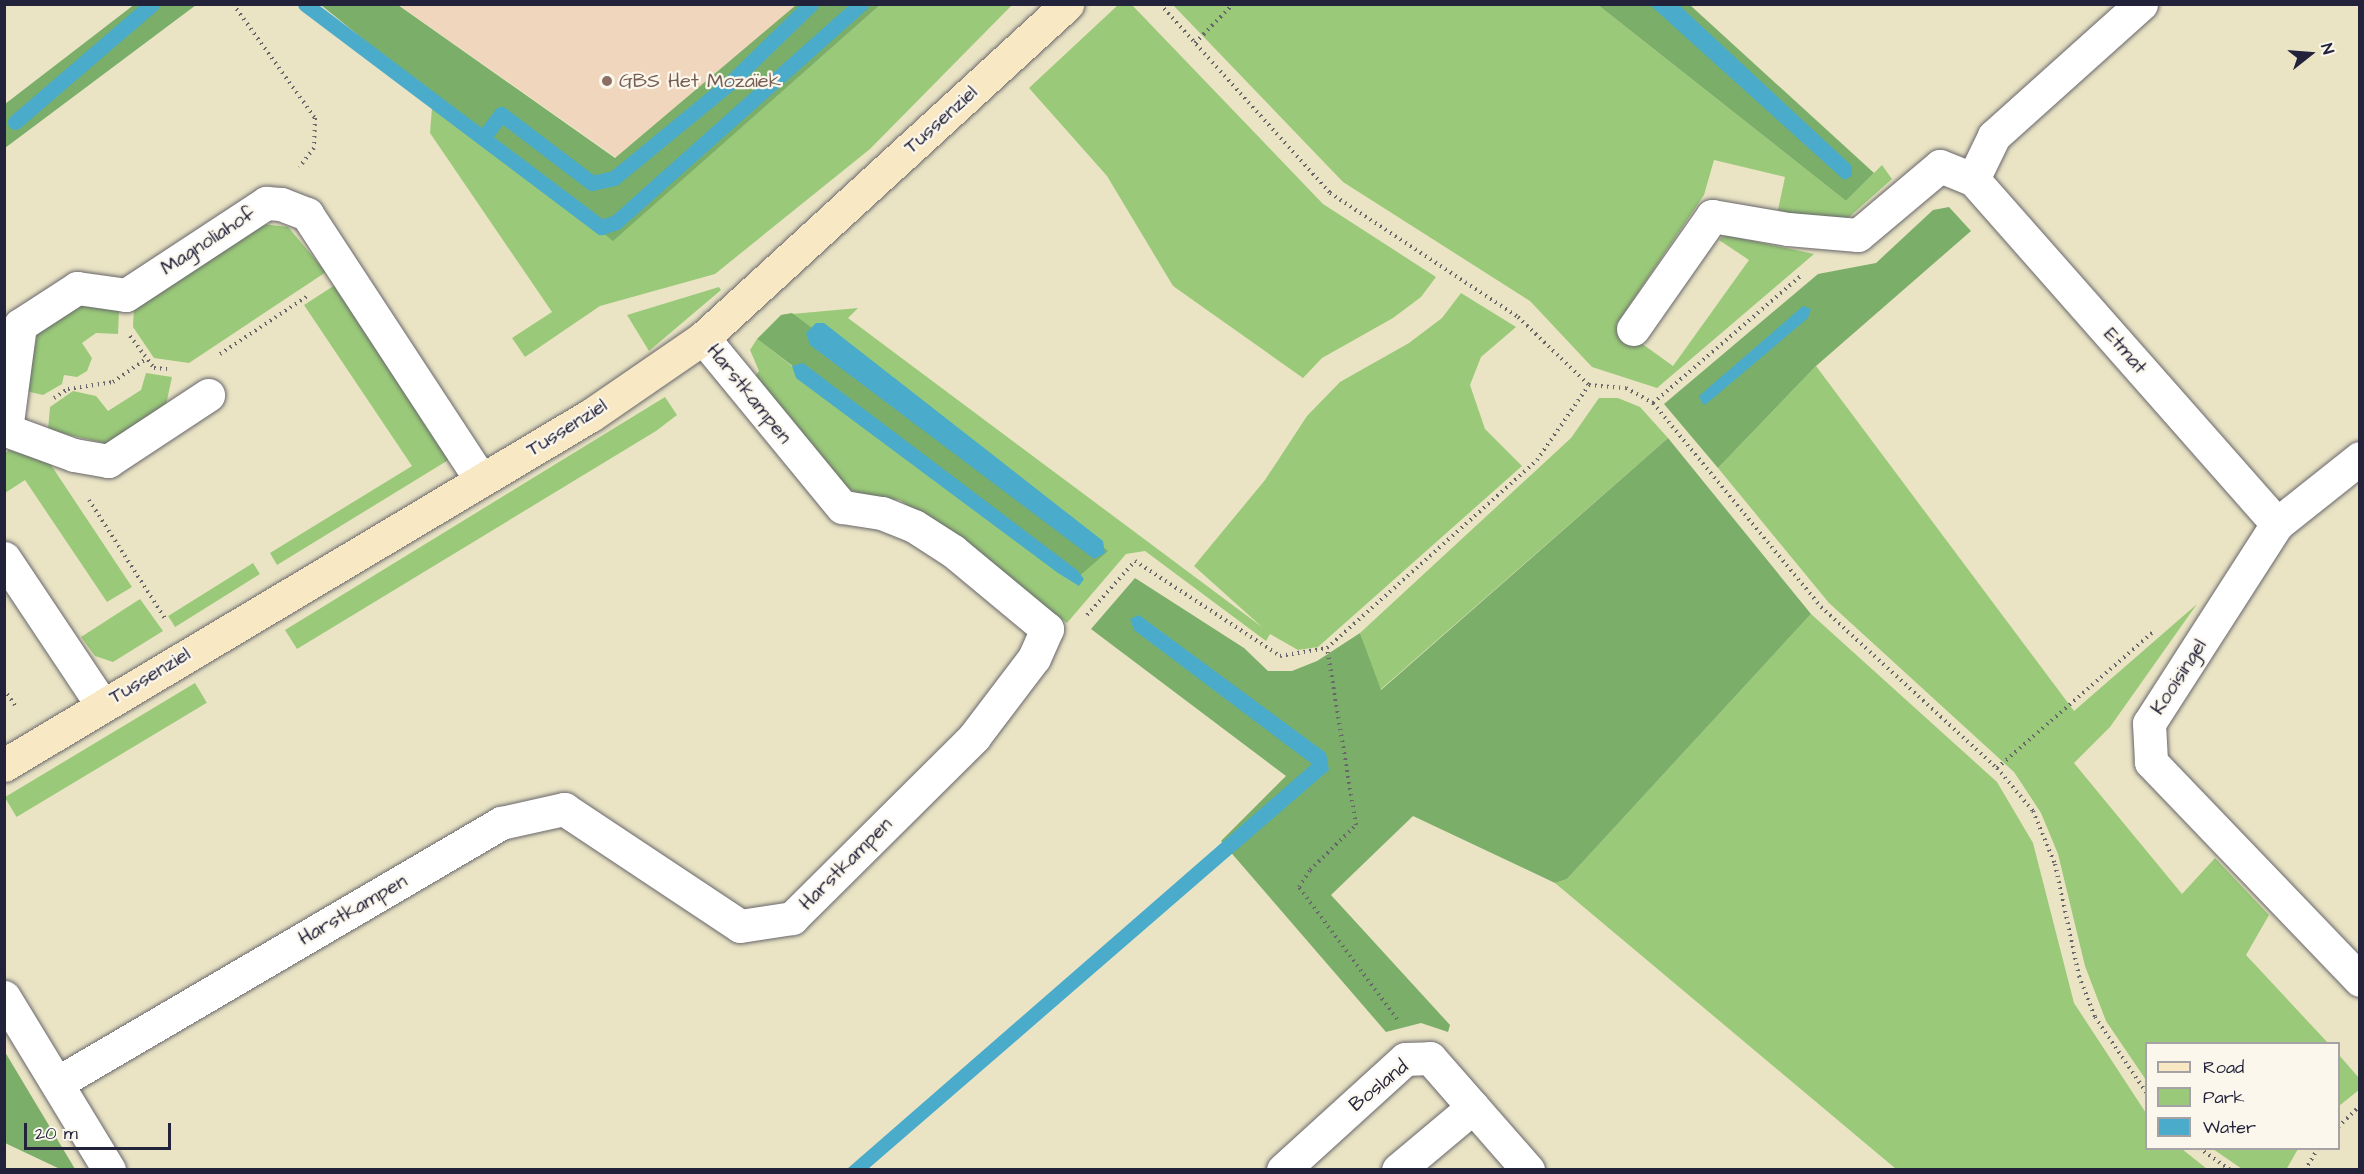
<!DOCTYPE html>
<html>
<head>
<meta charset="utf-8">
<style>
  body { margin:0 }
  #map { position:relative; width:2364px; height:1174px; overflow:hidden; background:#eae4c5; font-family:"Architects Daughter",sans-serif }
  div>[style] { position:absolute }
  .built>* { inset:0; background:#f0d6bc }
  .green>* { inset:0; background:#9aca79; transform-origin:0 0 }
  .forest>* { inset:0; background:#7bae69 }
  .water>* { inset:0; background:#4babca }
  .stream>* { height:15px; margin:-7.5px; padding:0 7.5px; transform-origin:7.5px; border-radius:7.5px; background:#4babca }
  .path>* { height:4px; margin-top:-2px; transform-origin:0; background:repeating-linear-gradient(90deg,#68666b 0 1.5px,transparent 0 6px) }
  .roads { filter:drop-shadow(0 0 2px #68666b) drop-shadow(0 0 2px #68666b) }
  .street>* { height:33px; margin:-16.5px; padding:0 16.5px; transform-origin:16.5px; border-radius:16.5px; background:#fff }
  .secondary>* { height:33px; margin:-16.5px; padding:0 16.5px; transform-origin:16.5px; border-radius:16.5px; background:#f8e8c3 }
  .dots>* { width:16px; height:16px; translate:-50% -50%; box-sizing:border-box; border:3px solid #fbf7ec; border-radius:50% }
  span { translate:-50% -50%; white-space:nowrap; text-align:center; line-height:1.15; -webkit-text-stroke:4.5px #fbf7ec; paint-order:stroke }
  .education-label { font-size:20px; color:#785e54 }
  .left { translate:0 -50%; text-align:left }
  .street-label { font-size:20px; color:#22223b }
  .frame { position:absolute; inset:0; border:6px solid #22223b; pointer-events:none }
  .legend { position:absolute; left:2145px; top:1042px; width:195px; height:108px; box-sizing:border-box; background:#fbf7ec; border:2px solid #a4a2a5; margin:0; padding:8px 10px; list-style:none; font-size:18px; color:#22223b }
  .legend li { display:flex; align-items:center; gap:12px; height:30px }
  .legend b { width:30px; border:2px solid #a4a2a5 }
  .north { position:absolute; left:2280px; top:24px; width:60px; height:60px; -webkit-text-stroke:4px #fbf7ec; paint-order:stroke; rotate:73deg; font-size:16px; font-weight:700; line-height:24px; text-align:center; color:#22223b }
  .north::after { content:''; display:block; margin:auto; width:21px; height:27px; background:#22223b; clip-path:polygon(50% 0,100% 100%,50% 72%,0 100%) }
  .scale { position:absolute; left:24px; top:1123px; width:147px; height:27px; box-sizing:border-box; border:3px solid #22223b; border-top:0; padding-left:8px; font-size:18px; line-height:21px; white-space:nowrap; color:#22223b; -webkit-text-stroke:4px #fbf7ec; paint-order:stroke }
</style>
</head>
<body>
<div id="map">
  <div class="built">
    <div style="clip-path:polygon(399px 5px,796px 5px,616px 157px)"></div>
  </div>
  <div class="green">
    <div style="clip-path:polygon(880px 5px,1012px 5px,870px 149px,715px 274px,600px 306px,525px 357px,512px 338px,552px 312px,430px 133px,433px 95px,613px 240px)"></div>
    <div style="clip-path:polygon(1118px 5px,1132px 5px,1323px 204px,1436px 277px,1421px 297px,1393px 318px,1322px 358px,1303px 378px,1173px 286px,1107px 176px,1029px 88px)"></div>
    <div style="clip-path:polygon(1173px 5px,1598px 5px,1846px 201px,1882px 165px,1892px 179px,1848px 218px,1826px 224px,1778px 210px,1785px 177px,1714px 160px,1704px 195px,1616px 325px,1673px 366px,1749px 260px,1719px 240px,1725px 235px,1814px 254px,1657px 388px,1592px 367px,1530px 301px,1343px 182px)"></div>
    <div style="clip-path:polygon(263px 224px,288px 227px,326px 272px,189px 363px,154px 358px,133px 327px,134px 307px)"></div>
    <div style="clip-path:polygon(335px 285px,450px 459px,277px 565px,270px 553px,412px 466px,304px 305px)"></div>
    <div style="clip-path:polygon(719px 287px,721px 290px,649px 351px,627px 315px)"></div>
    <div style="clip-path:polygon(1461px 293px,1516px 327px,1481px 357px,1470px 385px,1485px 429px,1522px 466px,1318px 647px,1298px 650px,1270px 634px,1266px 641px,1145px 551px,1126px 554px,1067px 623px,900px 500px,865px 498px,845px 486px,751px 381px,759px 371px,750px 350px,757px 339px,792px 366px,1107px 552px,781px 315px,858px 308px,848px 318px,1262px 627px,1194px 566px,1265px 480px,1307px 416px,1340px 382px,1409px 343px,1442px 318px)"></div>
    <div style="clip-path:polygon(80px 304px,119px 311px,118px 334px,96px 333px,82px 343px,92px 358px,87px 371px,77px 377px,64px 375px,62px 384px,43px 395px,26px 391px,38px 331px)"></div>
    <div style="clip-path:polygon(1816px 366px,2074px 711px,2197px 604px,2110px 727px,2074px 763px,2182px 894px,2215px 858px,2269px 915px,2246px 955px,2328px 1043px,2146px 1044px,2146px 1080px,2106px 1021px,2085px 966px,2058px 854px,2041px 813px,2014px 772px,1829px 603px,1718px 468px)"></div>
    <div style="clip-path:polygon(146px 373px,172px 377px,166px 405px,108px 444px,48px 430px,50px 407px,73px 391px,96px 396px,108px 411px,141px 390px)"></div>
    <div style="clip-path:polygon(665px 397px,677px 415px,656px 431px,297px 649px,285px 630px)"></div>
    <div style="clip-path:polygon(1599px 398px,1618px 398px,1640px 407px,1668px 438px,1380px 690px,1360px 633px,1571px 438px)"></div>
    <div style="clip-path:polygon(9px 450px,49px 462px,132px 587px,107px 602px,25px 480px,5px 493px,5px 453px)"></div>
    <div style="left:253px;top:563px;width:13px;height:100px;rotate:58deg"></div>
    <div style="clip-path:polygon(140px 599px,163px 631px,113px 662px,95px 656px,81px 637px)"></div>
    <div style="clip-path:polygon(1811px 614px,1997px 782px,2033px 843px,2074px 1003px,2146px 1113px,2146px 1148px,2182px 1149px,2207px 1169px,1896px 1169px,1555px 883px,1567px 879px)"></div>
    <div style="left:195px;top:683px;width:23px;height:222px;rotate:59deg"></div>
    <div style="clip-path:polygon(2339px 1055px,2359px 1078px,2360px 1089px,2339px 1106px)"></div>
    <div style="clip-path:polygon(2213px 1149px,2298px 1149px,2286px 1170px,2242px 1169px)"></div>
  </div>
  <div class="forest">
    <div style="clip-path:polygon(135px 4px,196px 5px,5px 148px,5px 104px)"></div>
    <div style="clip-path:polygon(321px 5px,398px 5px,615px 158px,796px 5px,880px 5px,613px 241px)"></div>
    <div style="clip-path:polygon(1598px 5px,1690px 5px,1874px 173px,1846px 201px)"></div>
    <div style="clip-path:polygon(1949px 207px,1971px 231px,1816px 366px,1718px 468px,1664px 404px,1818px 274px,1876px 263px,1933px 210px)"></div>
    <div style="clip-path:polygon(792px 313px,1108px 551px,1075px 580px,757px 339px,781px 315px)"></div>
    <div style="clip-path:polygon(1668px 438px,1811px 614px,1567px 879px,1555px 883px,1413px 816px,1331px 895px,1450px 1025px,1448px 1032px,1421px 1023px,1386px 1032px,1221px 841px,1286px 776px,1091px 629px,1135px 578px,1244px 648px,1268px 671px,1292px 671px,1317px 661px,1360px 633px,1381px 690px)"></div>
    <div style="clip-path:polygon(5px 1052px,75px 1169px,60px 1169px,5px 1143px)"></div>
  </div>
  <div class="water">
    <div style="clip-path:polygon(1650px 5px,1679px 5px,1852px 166px,1852px 176px,1844px 180px)"></div>
    <div style="clip-path:polygon(1803px 306px,1811px 309px,1808px 318px,1705px 405px,1702px 403px,1699px 396px)"></div>
    <div style="clip-path:polygon(816px 323px,824px 323px,1103px 541px,1105px 553px,1094px 559px,810px 345px,806px 333px)"></div>
    <div style="clip-path:polygon(803px 363px,1077px 570px,1084px 579px,1079px 586px,1058px 573px,796px 378px,792px 366px)"></div>
    <div style="clip-path:polygon(1139px 615px,1326px 753px,1329px 770px,868px 1169px,847px 1169px,1312px 764px,1134px 630px,1130px 619px)"></div>
  </div>
  <div class="stream">
    <div style="left:305px;top:4px;width:371px;rotate:37deg"></div>
    <div style="left:601px;top:227px;width:16px;rotate:-18deg"></div>
    <div style="left:616px;top:222px;width:328px;rotate:-41.7deg"></div>
    <div style="left:15px;top:122px;width:181px;rotate:-40.7deg"></div>
    <div style="left:483px;top:138px;width:30px;rotate:-53deg"></div>
    <div style="left:501px;top:114px;width:114px;rotate:37.2deg"></div>
    <div style="left:592px;top:183px;width:23px;rotate:-13deg"></div>
    <div style="left:614px;top:178px;width:151px;rotate:-39.4deg"></div>
    <div style="left:731px;top:82px;width:112px;rotate:-44.3deg"></div>
  </div>
  <div class="path">
    <div style="left:233px;top:4px;width:140px;rotate:54.3deg"></div>
    <div style="left:315px;top:118px;width:30px;rotate:92deg"></div>
    <div style="left:314px;top:148px;width:24px;rotate:128deg"></div>
    <div style="left:1160px;top:4px;width:254px;rotate:48deg"></div>
    <div style="left:1330px;top:193px;width:225px;rotate:33.4deg"></div>
    <div style="left:1518px;top:317px;width:98px;rotate:43.8deg"></div>
    <div style="left:1589px;top:385px;width:37px;rotate:5deg"></div>
    <div style="left:1626px;top:388px;width:31px;rotate:29deg"></div>
    <div style="left:1653px;top:403px;width:196px;rotate:-40.7deg"></div>
    <div style="left:1195px;top:43px;width:54px;rotate:-45.7deg"></div>
    <div style="left:130px;top:336px;width:40px;rotate:53deg"></div>
    <div style="left:154px;top:368px;width:13px;rotate:4deg"></div>
    <div style="left:220px;top:354px;width:107px;rotate:-33.5deg"></div>
    <div style="left:54px;top:398px;width:17px;rotate:-33deg"></div>
    <div style="left:68px;top:389px;width:46px;rotate:-8.8deg"></div>
    <div style="left:113px;top:382px;width:40px;rotate:-34.9deg"></div>
    <div style="left:1653px;top:403px;width:264px;rotate:50.5deg"></div>
    <div style="left:1821px;top:607px;width:239px;rotate:42.5deg"></div>
    <div style="left:1997px;top:768px;width:56px;rotate:50.1deg"></div>
    <div style="left:2033px;top:811px;width:57px;rotate:67.5deg"></div>
    <div style="left:2055px;top:864px;width:115px;rotate:77.9deg"></div>
    <div style="left:2079px;top:976px;width:44px;rotate:68.7deg"></div>
    <div style="left:2095px;top:1017px;width:91px;rotate:55.8deg"></div>
    <div style="left:89px;top:500px;width:143px;rotate:57.3deg"></div>
    <div style="left:1087px;top:615px;width:72px;rotate:-48.4deg"></div>
    <div style="left:1135px;top:561px;width:173px;rotate:33.2deg"></div>
    <div style="left:1280px;top:656px;width:48px;rotate:-9.7deg"></div>
    <div style="left:4px;top:689px;width:23px;rotate:56deg"></div>
    <div style="left:1997px;top:768px;width:210px;rotate:-41.1deg"></div>
    <div style="left:1397px;top:1019px;width:164px;rotate:-126.6deg"></div>
    <div style="left:1299px;top:887px;width:20px;rotate:-57deg"></div>
    <div style="left:1310px;top:870px;width:64px;rotate:-44.4deg"></div>
    <div style="left:1356px;top:825px;width:179px;rotate:-99.3deg"></div>
    <div style="left:1327px;top:648px;width:282px;rotate:-41.8deg"></div>
    <div style="left:1537px;top:460px;width:91px;rotate:-55.3deg"></div>
    <div style="left:2338px;top:1127px;width:30px;rotate:-44deg"></div>
    <div style="left:2199px;top:1148px;width:38px;rotate:35deg"></div>
    <div style="left:2305px;top:1170px;width:26px;rotate:-59deg"></div>
  </div>
  <div class="roads">
    <div class="street">
      <div style="left:2141px;top:4px;width:198px;rotate:138.1deg"></div>
      <div style="left:1994px;top:136px;width:48px;rotate:116deg"></div>
      <div style="left:1973px;top:179px;width:460px;rotate:48.6deg"></div>
      <div style="left:1633px;top:329px;width:138px;rotate:-55deg"></div>
      <div style="left:1712px;top:216px;width:77px;rotate:9.7deg"></div>
      <div style="left:1788px;top:229px;width:70px;rotate:4.9deg"></div>
      <div style="left:1858px;top:235px;width:107px;rotate:-40.1deg"></div>
      <div style="left:1940px;top:166px;width:35px;rotate:22deg"></div>
      <div style="left:6px;top:430px;width:106px;rotate:-82.4deg"></div>
      <div style="left:20px;top:325px;width:68px;rotate:-33deg"></div>
      <div style="left:77px;top:288px;width:49px;rotate:8.1deg"></div>
      <div style="left:126px;top:295px;width:168px;rotate:-33.3deg"></div>
      <div style="left:266px;top:203px;width:15px;rotate:4deg"></div>
      <div style="left:281px;top:204px;width:28px;rotate:21deg"></div>
      <div style="left:307px;top:214px;width:318px;rotate:56.8deg"></div>
      <div style="left:6px;top:430px;width:72px;rotate:20.2deg"></div>
      <div style="left:74px;top:455px;width:35px;rotate:10deg"></div>
      <div style="left:108px;top:461px;width:120px;rotate:-33.4deg"></div>
      <div style="left:2360px;top:458px;width:106px;rotate:141.5deg"></div>
      <div style="left:2277px;top:524px;width:237px;rotate:122.7deg"></div>
      <div style="left:2149px;top:723px;width:39px;rotate:87deg"></div>
      <div style="left:2151px;top:762px;width:302px;rotate:46.2deg"></div>
      <div style="left:4px;top:558px;width:177px;rotate:56.3deg"></div>
      <div style="left:4px;top:997px;width:202px;rotate:58.7deg"></div>
      <div style="left:57px;top:1083px;width:515px;rotate:-30.35deg"></div>
      <div style="left:501px;top:823px;width:65px;rotate:-12.5deg"></div>
      <div style="left:564px;top:809px;width:211px;rotate:33.6deg"></div>
      <div style="left:740px;top:926px;width:53px;rotate:-8.7deg"></div>
      <div style="left:792px;top:918px;width:257px;rotate:-44.8deg"></div>
      <div style="left:974px;top:737px;width:99px;rotate:-52.8deg"></div>
      <div style="left:1034px;top:658px;width:32px;rotate:-66deg"></div>
      <div style="left:1047px;top:629px;width:122px;rotate:-140.3deg"></div>
      <div style="left:953px;top:551px;width:46px;rotate:-147.3deg"></div>
      <div style="left:914px;top:526px;width:35px;rotate:-158deg"></div>
      <div style="left:881px;top:513px;width:39px;rotate:-171deg"></div>
      <div style="left:842px;top:507px;width:219px;rotate:-129.4deg"></div>
      <div style="left:1283px;top:1170px;width:165px;rotate:-42.3deg"></div>
      <div style="left:1405px;top:1059px;width:25px;rotate:-2deg"></div>
      <div style="left:1430px;top:1058px;width:149px;rotate:48.8deg"></div>
      <div style="left:1398px;top:1170px;width:98px;rotate:-40deg"></div>
    </div>
    <div class="secondary">
      <div style="left:4px;top:765px;width:683px;rotate:-30.81deg"></div>
      <div style="left:591px;top:415px;width:136px;rotate:-34.5deg"></div>
      <div style="left:703px;top:338px;width:494px;rotate:-42.5deg"></div>
    </div>
  </div>
  <div class="dots">
    <div style="left:607px;top:81px;background:#8d6e63"></div>
  </div>
  <div class="education-label">
    <span class="left" style="left:619px;top:81px">GBS Het Mozaïek</span>
  </div>
  <div class="street-label">
    <span style="left:941px;top:120px;rotate:-42deg">Tussenziel</span>
    <span style="left:208px;top:241px;rotate:-33deg">Magnoliahof</span>
    <span style="left:2125px;top:351px;rotate:49deg">Etmat</span>
    <span style="left:749px;top:394px;rotate:51deg">Harstkampen</span>
    <span style="left:567px;top:428px;rotate:-32deg">Tussenziel</span>
    <span style="left:150px;top:676px;rotate:-31deg">Tussenziel</span>
    <span style="left:2179px;top:677px;rotate:-57deg">Kooisingel</span>
    <span style="left:846px;top:864px;rotate:-45deg">Harstkampen</span>
    <span style="left:353px;top:910px;rotate:-30deg">Harstkampen</span>
    <span style="left:1379px;top:1086px;rotate:-39deg">Bosland</span>
  </div>
  <div class="frame"></div>
  <ul class="legend">
  <li><b style="height:8px;background:#f8e8c3"></b>Road</li>
  <li><b style="height:16px;background:#9aca79"></b>Park</li>
  <li><b style="height:16px;background:#4babca"></b>Water</li>
  </ul>
  <div class="north">N</div>
  <div class="scale">20 m</div>
</div>
</body>
</html>
